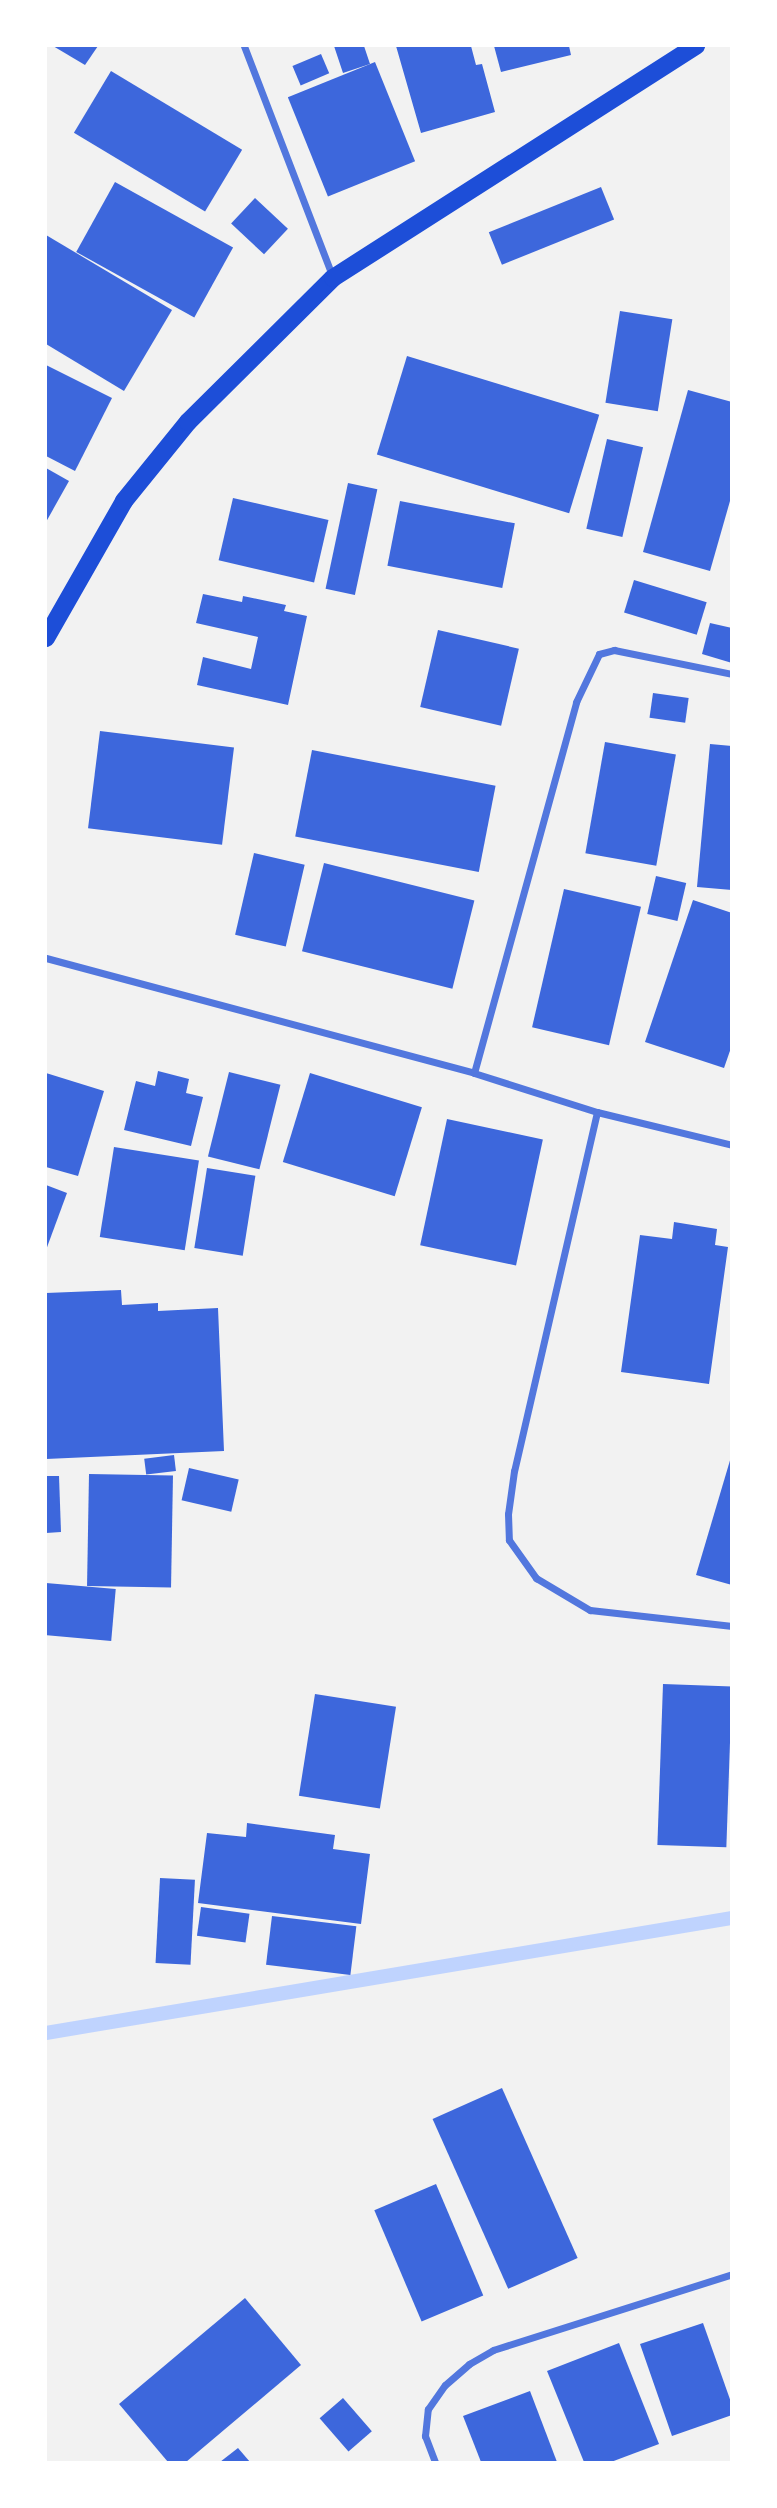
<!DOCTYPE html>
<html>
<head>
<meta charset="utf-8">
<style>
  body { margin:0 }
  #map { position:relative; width:777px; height:2508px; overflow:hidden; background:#f2f2f2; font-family:Lora,serif }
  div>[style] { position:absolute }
  .stream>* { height:14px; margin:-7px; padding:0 7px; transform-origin:7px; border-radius:7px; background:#bfd3fe }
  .building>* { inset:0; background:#3d67dc; transform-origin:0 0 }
  .minor>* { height:7px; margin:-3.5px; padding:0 3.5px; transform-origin:3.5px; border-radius:3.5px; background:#5277de }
  .primary>* { height:18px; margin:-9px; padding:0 9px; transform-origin:9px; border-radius:9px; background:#1d4ed8 }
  span { translate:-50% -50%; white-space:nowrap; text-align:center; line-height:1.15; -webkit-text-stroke:7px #fff; paint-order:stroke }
  .frame { position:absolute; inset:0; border:47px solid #fff; pointer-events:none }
</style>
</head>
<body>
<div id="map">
  <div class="stream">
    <div style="left:46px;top:2033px;width:696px;rotate:-9.52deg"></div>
  </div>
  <div class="building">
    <div style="clip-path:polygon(53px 46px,98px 46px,85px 65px)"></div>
    <div style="clip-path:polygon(334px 46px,364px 46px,370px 64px,343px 73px)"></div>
    <div style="clip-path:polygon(396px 46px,471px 46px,476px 65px,482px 64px,495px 112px,421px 133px)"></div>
    <div style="clip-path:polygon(494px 46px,569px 46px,571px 55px,501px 72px)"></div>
    <div style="left:321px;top:54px;width:21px;height:31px;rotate:67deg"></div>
    <div style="left:375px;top:62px;width:107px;height:94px;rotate:68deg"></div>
    <div style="left:111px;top:71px;width:153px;height:72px;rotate:31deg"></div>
    <div style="left:115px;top:182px;width:135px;height:80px;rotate:29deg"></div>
    <div style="left:601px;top:187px;width:35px;height:121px;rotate:68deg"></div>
    <div style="left:255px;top:198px;width:45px;height:35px;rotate:43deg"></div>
    <div style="clip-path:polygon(46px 235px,172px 310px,124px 391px,46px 344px)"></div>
    <div style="left:620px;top:311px;width:53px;height:93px;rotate:9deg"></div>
    <div style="left:407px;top:356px;width:201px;height:103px;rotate:17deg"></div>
    <div style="clip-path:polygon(46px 365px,112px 398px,75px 471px,46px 456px)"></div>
    <div style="clip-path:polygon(688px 390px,732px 402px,732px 494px,710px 571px,643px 552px)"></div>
    <div style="left:607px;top:439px;width:37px;height:92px;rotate:13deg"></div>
    <div style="clip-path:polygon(46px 468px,69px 481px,46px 522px)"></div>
    <div style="left:348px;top:483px;width:30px;height:108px;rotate:12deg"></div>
    <div style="left:233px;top:498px;width:98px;height:64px;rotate:13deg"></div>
    <div style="left:400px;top:501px;width:117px;height:66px;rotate:11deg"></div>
    <div style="left:634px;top:580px;width:76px;height:34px;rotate:17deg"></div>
    <div style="clip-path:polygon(203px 594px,242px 602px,243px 596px,286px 605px,284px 611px,307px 616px,288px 705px,197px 685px,203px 657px,251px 669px,258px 637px,196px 623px)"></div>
    <div style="clip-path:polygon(710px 623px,732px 628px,732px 663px,702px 654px)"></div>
    <div style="left:438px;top:630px;width:83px;height:79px;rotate:13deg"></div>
    <div style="left:653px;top:693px;width:36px;height:25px;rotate:8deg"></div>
    <div style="left:100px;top:731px;width:135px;height:98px;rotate:7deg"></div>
    <div style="left:605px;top:742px;width:72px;height:113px;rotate:10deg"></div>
    <div style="clip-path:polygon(710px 744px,732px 746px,732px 890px,697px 887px)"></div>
    <div style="left:312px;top:750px;width:187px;height:88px;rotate:11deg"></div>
    <div style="left:254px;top:853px;width:52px;height:84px;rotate:13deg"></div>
    <div style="left:324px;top:863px;width:155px;height:91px;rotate:14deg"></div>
    <div style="left:656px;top:876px;width:31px;height:39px;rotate:13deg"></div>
    <div style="left:564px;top:889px;width:79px;height:142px;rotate:13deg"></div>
    <div style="clip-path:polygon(693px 900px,732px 913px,732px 1045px,724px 1068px,645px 1042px)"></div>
    <div style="clip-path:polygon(158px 1071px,189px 1079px,186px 1093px,203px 1097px,191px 1146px,124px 1130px,136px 1081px,155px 1086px)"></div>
    <div style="left:229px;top:1072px;width:53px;height:87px;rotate:14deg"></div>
    <div style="clip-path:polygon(46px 1073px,104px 1091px,78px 1176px,46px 1167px)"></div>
    <div style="left:310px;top:1073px;width:117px;height:93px;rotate:17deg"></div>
    <div style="left:447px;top:1119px;width:98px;height:129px;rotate:12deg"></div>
    <div style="left:114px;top:1147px;width:86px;height:91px;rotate:9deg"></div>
    <div style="left:207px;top:1168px;width:49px;height:81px;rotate:9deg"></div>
    <div style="clip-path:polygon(46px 1185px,67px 1193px,46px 1250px)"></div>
    <div style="clip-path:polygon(674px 1222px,717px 1229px,715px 1245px,728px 1247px,709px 1384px,621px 1372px,640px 1235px,672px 1239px)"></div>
    <div style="clip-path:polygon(121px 1290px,122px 1305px,158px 1303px,158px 1311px,218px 1308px,224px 1451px,46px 1459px,46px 1293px)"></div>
    <div style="left:174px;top:1455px;width:16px;height:30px;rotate:83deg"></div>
    <div style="clip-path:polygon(731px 1457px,732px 1457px,732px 1585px,696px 1575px)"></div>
    <div style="left:189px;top:1468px;width:51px;height:33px;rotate:13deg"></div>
    <div style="left:89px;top:1474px;width:84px;height:112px;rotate:1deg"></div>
    <div style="clip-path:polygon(46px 1476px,59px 1476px,61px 1532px,46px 1533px)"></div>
    <div style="left:46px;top:1583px;width:70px;height:52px;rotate:5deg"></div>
    <div style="left:663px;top:1684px;width:69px;height:161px;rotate:2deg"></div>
    <div style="left:315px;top:1694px;width:82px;height:103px;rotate:9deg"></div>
    <div style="clip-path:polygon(247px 1823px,335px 1835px,333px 1849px,370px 1854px,361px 1924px,198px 1903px,207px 1833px,246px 1837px)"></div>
    <div style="left:160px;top:1878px;width:35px;height:85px;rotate:3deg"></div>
    <div style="left:201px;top:1907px;width:49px;height:29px;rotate:8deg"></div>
    <div style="left:272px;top:1916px;width:85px;height:49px;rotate:7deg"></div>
    <div style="left:502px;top:2088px;width:186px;height:76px;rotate:66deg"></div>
    <div style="left:436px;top:2184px;width:121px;height:67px;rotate:67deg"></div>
    <div style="clip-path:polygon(245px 2298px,301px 2365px,186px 2462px,168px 2462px,119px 2404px)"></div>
    <div style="clip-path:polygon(703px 2323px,732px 2405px,732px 2415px,672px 2436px,640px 2344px)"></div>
    <div style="clip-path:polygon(619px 2343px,659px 2444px,611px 2462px,584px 2462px,547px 2371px)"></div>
    <div style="clip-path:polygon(530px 2391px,557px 2462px,481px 2462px,463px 2416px)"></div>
    <div style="left:343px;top:2398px;width:44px;height:31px;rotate:49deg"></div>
    <div style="clip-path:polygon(238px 2448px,250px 2462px,220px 2462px)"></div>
  </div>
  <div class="minor">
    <div style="left:244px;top:46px;width:248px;rotate:69deg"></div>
    <div style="left:46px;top:958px;width:443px;rotate:15deg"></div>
    <div style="left:474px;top:1073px;width:129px;rotate:17.6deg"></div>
    <div style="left:597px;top:1112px;width:139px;rotate:13.7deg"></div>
    <div style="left:474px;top:1073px;width:385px;rotate:-74.6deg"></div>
    <div style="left:576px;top:702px;width:53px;rotate:-64.4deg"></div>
    <div style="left:599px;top:654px;width:16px;rotate:-15deg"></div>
    <div style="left:614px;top:650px;width:120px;rotate:11.5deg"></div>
    <div style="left:597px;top:1112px;width:368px;rotate:103deg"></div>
    <div style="left:514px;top:1471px;width:43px;rotate:97.9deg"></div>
    <div style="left:508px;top:1514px;width:26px;rotate:88deg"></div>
    <div style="left:509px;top:1540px;width:47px;rotate:54.6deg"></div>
    <div style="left:536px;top:1578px;width:63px;rotate:30.7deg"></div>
    <div style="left:590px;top:1610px;width:143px;rotate:6.4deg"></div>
    <div style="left:435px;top:2462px;width:28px;rotate:-111deg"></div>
    <div style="left:425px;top:2436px;width:27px;rotate:-84deg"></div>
    <div style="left:428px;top:2409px;width:29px;rotate:-55deg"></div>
    <div style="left:445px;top:2385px;width:32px;rotate:-41deg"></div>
    <div style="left:469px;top:2364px;width:28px;rotate:-30deg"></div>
    <div style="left:493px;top:2350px;width:251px;rotate:-17.6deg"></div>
  </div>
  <div class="primary">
    <div style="left:46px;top:638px;width:158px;rotate:-60.3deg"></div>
    <div style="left:124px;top:501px;width:102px;rotate:-51deg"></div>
    <div style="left:188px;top:422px;width:204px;rotate:-44.8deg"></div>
    <div style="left:333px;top:278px;width:431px;rotate:-32.6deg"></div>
  </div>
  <div class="frame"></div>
</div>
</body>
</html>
